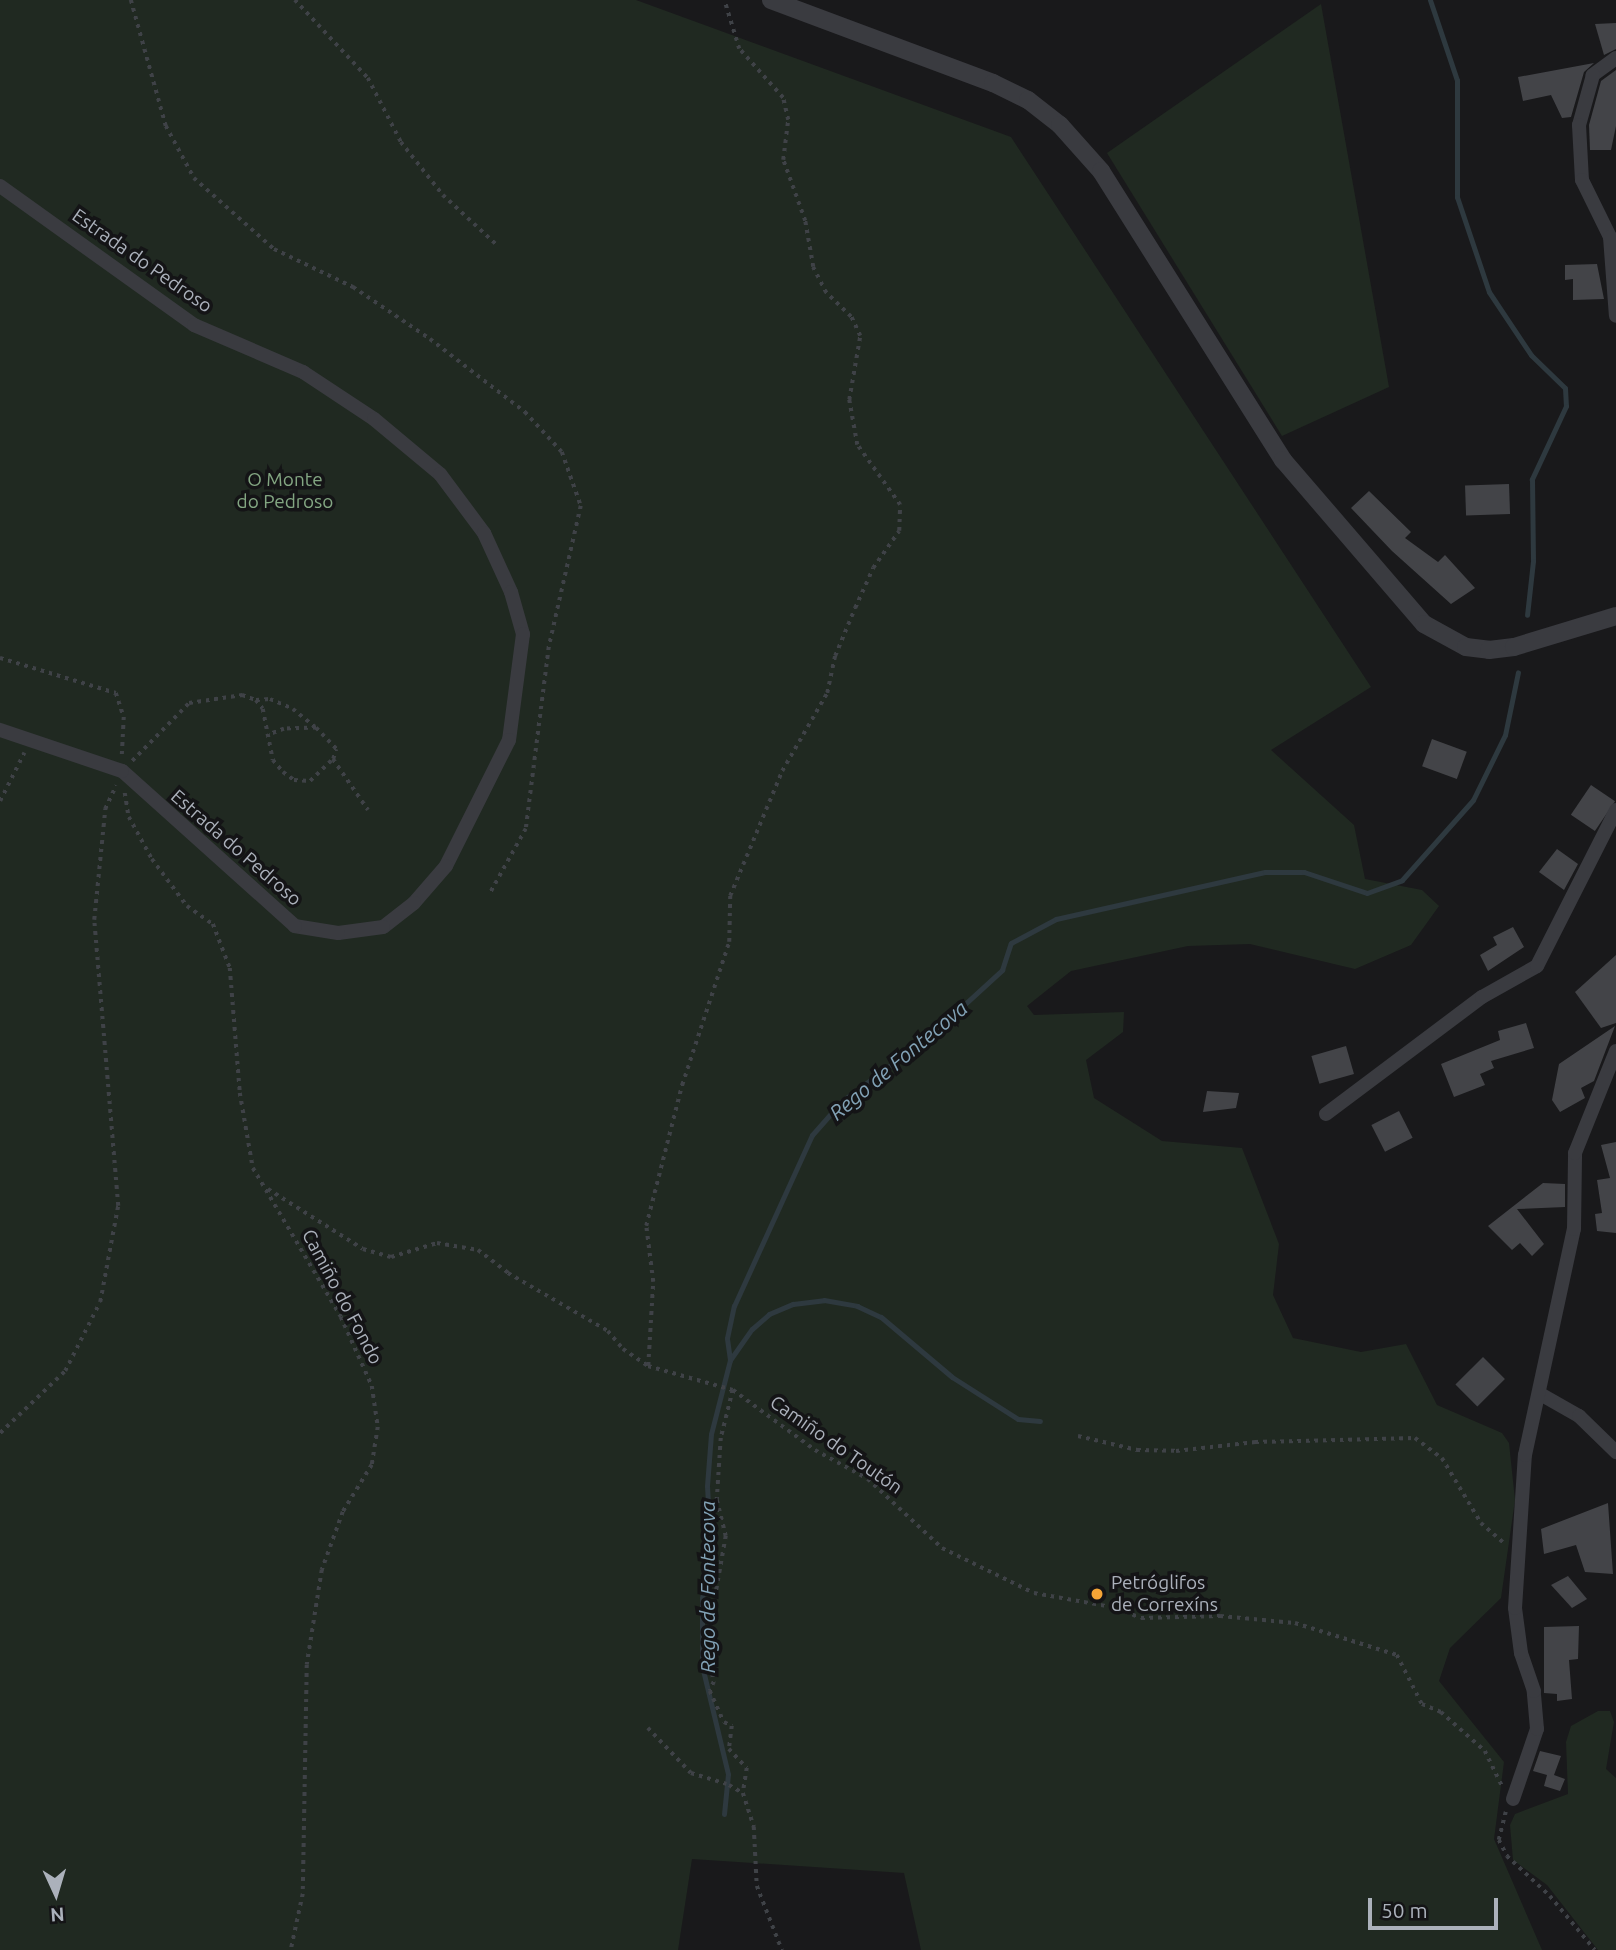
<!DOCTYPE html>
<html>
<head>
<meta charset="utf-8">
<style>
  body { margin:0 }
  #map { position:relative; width:1616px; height:1950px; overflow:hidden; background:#19191b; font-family:Ubuntu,sans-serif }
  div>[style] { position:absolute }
  .green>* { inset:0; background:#202921 }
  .stream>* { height:5px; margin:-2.5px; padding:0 2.5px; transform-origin:2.5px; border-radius:2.5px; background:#2e393f }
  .building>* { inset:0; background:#434448; transform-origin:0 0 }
  .path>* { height:3.5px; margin-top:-1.75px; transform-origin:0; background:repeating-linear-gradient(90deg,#3f4247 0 3.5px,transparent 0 8.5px) }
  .minor>* { height:14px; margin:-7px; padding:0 7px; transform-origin:7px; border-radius:7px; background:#3a3b40 }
  .tertiary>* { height:18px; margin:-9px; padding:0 9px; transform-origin:9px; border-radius:9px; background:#3a3b40 }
  .dots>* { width:19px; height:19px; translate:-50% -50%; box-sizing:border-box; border:4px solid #141416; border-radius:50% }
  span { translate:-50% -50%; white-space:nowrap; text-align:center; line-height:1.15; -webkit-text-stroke:7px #141416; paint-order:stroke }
  .street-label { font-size:19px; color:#abb1bb }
  .park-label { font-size:19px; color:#83a682 }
  .poi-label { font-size:19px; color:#abb1bb }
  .left { translate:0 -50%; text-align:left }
  .water-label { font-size:21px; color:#82a2b6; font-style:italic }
  .north { position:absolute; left:21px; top:1859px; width:70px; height:70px; -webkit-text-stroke:5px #141416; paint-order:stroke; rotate:176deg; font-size:19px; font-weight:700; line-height:28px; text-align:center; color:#abb1bb }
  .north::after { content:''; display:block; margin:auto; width:24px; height:32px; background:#abb1bb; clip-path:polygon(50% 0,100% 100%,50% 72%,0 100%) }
  .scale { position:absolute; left:1368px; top:1898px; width:130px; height:32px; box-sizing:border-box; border:4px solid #abb1bb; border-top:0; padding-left:9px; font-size:21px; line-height:24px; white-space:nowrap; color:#abb1bb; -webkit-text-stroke:5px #141416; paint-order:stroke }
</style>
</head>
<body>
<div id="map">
  <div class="green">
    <div style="clip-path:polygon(0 0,636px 0,1011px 137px,1371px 687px,1271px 750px,1354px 825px,1365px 879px,1422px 890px,1439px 906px,1411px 945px,1355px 969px,1250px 944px,1188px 946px,1071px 971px,1027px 1006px,1034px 1015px,1124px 1012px,1123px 1032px,1086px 1060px,1094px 1098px,1162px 1141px,1242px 1148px,1279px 1244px,1273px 1295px,1293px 1338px,1361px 1352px,1406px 1344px,1437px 1405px,1502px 1433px,1509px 1443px,1515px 1500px,1501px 1598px,1450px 1648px,1439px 1681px,1504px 1762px,1494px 1839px,1542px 1950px,921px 1950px,904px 1873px,692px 1859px,678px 1950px,0 1950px)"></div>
    <div style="clip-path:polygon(1321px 4px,1389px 387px,1282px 436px,1107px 153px)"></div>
    <div style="clip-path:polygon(1598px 1711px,1610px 1711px,1614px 1722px,1606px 1769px,1616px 1778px,1616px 1950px,1598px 1950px,1547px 1885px,1513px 1860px,1510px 1825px,1515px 1814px,1568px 1794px,1566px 1742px,1571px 1726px)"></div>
  </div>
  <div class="stream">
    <div style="left:1430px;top:0;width:84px;rotate:71.4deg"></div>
    <div style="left:1457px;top:80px;width:117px;rotate:90deg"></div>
    <div style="left:1457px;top:197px;width:100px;rotate:71.4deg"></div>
    <div style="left:1489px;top:292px;width:76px;rotate:56.3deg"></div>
    <div style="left:1531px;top:355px;width:47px;rotate:44.1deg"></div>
    <div style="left:1565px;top:388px;width:18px;rotate:87deg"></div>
    <div style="left:1566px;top:406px;width:81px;rotate:115deg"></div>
    <div style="left:1532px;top:479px;width:82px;rotate:89.3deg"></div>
    <div style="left:1533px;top:561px;width:54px;rotate:96.3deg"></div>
    <div style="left:730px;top:1360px;width:38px;rotate:-55deg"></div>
    <div style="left:752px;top:1329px;width:23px;rotate:-41deg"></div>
    <div style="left:769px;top:1314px;width:26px;rotate:-23deg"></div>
    <div style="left:793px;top:1304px;width:31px;rotate:-7deg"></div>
    <div style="left:824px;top:1300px;width:34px;rotate:10deg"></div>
    <div style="left:857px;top:1306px;width:26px;rotate:25deg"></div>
    <div style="left:881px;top:1317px;width:93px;rotate:40.2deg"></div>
    <div style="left:952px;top:1377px;width:78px;rotate:32.5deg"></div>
    <div style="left:1018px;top:1419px;width:22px;rotate:5deg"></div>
    <div style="left:724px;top:1814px;width:40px;rotate:-84.3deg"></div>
    <div style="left:728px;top:1774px;width:111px;rotate:-103.5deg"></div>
    <div style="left:702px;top:1666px;width:68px;rotate:-90deg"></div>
    <div style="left:702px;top:1598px;width:42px;rotate:-77.6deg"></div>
    <div style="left:711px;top:1557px;width:71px;rotate:-93.2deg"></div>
    <div style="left:707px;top:1486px;width:52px;rotate:-85.6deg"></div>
    <div style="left:711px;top:1434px;width:76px;rotate:-75.6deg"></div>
    <div style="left:730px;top:1360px;width:22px;rotate:-98deg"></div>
    <div style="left:727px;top:1338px;width:33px;rotate:-78deg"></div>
    <div style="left:734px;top:1306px;width:188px;rotate:-65.5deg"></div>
    <div style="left:812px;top:1135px;width:45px;rotate:-48.6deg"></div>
    <div style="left:842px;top:1101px;width:109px;rotate:-36.5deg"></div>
    <div style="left:930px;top:1036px;width:98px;rotate:-42.5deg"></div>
    <div style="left:1002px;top:970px;width:28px;rotate:-72deg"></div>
    <div style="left:1011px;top:943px;width:51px;rotate:-28.1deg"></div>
    <div style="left:1056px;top:919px;width:214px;rotate:-12.7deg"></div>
    <div style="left:1265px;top:872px;width:39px"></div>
    <div style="left:1304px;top:872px;width:66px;rotate:18.4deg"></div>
    <div style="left:1367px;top:893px;width:37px;rotate:-20deg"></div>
    <div style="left:1402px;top:880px;width:107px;rotate:-48.4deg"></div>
    <div style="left:1473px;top:800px;width:72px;rotate:-63.8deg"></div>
    <div style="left:1505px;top:735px;width:64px;rotate:-78.3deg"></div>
  </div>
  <div class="building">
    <div style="clip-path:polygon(1616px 23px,1616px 49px,1604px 55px,1595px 24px)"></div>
    <div style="clip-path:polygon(1594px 63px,1584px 72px,1571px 117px,1562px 118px,1551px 95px,1523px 101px,1518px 77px)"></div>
    <div style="clip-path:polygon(1616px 70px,1616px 126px,1611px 150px,1590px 150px,1589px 125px,1601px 81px)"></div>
    <div style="clip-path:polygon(1597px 264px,1604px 299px,1573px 300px,1573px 279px,1565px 280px,1565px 265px)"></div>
    <div style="left:1509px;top:484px;width:30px;height:44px;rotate:88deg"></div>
    <div style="clip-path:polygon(1369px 491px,1411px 532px,1405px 538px,1438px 562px,1445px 555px,1475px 588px,1451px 604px,1392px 551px,1351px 508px)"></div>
    <div style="left:1432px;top:739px;width:37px;height:29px;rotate:20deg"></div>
    <div style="left:1591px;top:785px;width:29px;height:36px;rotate:34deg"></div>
    <div style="clip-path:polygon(1557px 849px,1578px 864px,1564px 890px,1539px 872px)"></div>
    <div style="clip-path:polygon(1513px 927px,1524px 947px,1488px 971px,1480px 955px,1497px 945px,1493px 937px)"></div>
    <div style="clip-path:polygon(1616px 955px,1616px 1023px,1601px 1028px,1575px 992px)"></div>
    <div style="clip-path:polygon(1526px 1023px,1534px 1048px,1491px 1061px,1494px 1068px,1480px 1074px,1485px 1085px,1454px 1097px,1441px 1064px,1500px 1040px,1498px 1031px)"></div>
    <div style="clip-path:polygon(1615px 1026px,1594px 1081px,1581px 1088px,1585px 1098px,1560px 1112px,1552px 1100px,1559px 1064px)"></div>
    <div style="left:1346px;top:1046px;width:29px;height:36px;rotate:74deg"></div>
    <div style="clip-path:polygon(1207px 1091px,1239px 1093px,1236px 1108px,1203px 1112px)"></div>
    <div style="left:1399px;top:1111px;width:30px;height:31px;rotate:63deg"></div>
    <div style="clip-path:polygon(1616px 1142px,1616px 1233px,1597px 1231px,1595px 1214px,1602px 1213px,1597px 1180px,1610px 1178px,1601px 1145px)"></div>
    <div style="clip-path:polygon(1543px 1183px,1565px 1184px,1565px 1207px,1517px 1209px,1544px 1244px,1532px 1256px,1520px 1243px,1512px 1250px,1488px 1226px)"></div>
    <div style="left:1483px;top:1357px;width:31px;height:39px;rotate:45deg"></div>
    <div style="clip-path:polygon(1608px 1503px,1613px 1574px,1585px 1572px,1576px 1545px,1544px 1554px,1541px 1529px)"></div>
    <div style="clip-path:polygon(1568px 1576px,1587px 1599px,1572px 1608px,1551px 1585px)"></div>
    <div style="clip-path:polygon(1579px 1626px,1578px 1659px,1569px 1660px,1572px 1699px,1557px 1701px,1557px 1694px,1544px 1693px,1544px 1627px)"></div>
    <div style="clip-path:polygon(1540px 1751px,1561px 1756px,1554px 1775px,1565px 1779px,1560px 1791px,1544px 1786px,1547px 1775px,1533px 1771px)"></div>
  </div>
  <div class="path">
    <div style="left:131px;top:0;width:131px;rotate:74.5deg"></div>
    <div style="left:166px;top:126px;width:59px;rotate:61.7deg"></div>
    <div style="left:194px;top:178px;width:107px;rotate:41.6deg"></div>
    <div style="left:274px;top:249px;width:88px;rotate:25.7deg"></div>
    <div style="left:353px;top:287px;width:93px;rotate:34deg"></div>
    <div style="left:430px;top:339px;width:120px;rotate:37.5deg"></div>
    <div style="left:525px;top:412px;width:54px;rotate:47.2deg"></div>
    <div style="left:562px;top:452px;width:57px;rotate:70.6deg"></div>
    <div style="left:581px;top:506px;width:145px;rotate:102.8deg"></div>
    <div style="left:549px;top:647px;width:183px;rotate:97.2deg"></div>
    <div style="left:526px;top:829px;width:72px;rotate:119.1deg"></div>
    <div style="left:295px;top:0;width:107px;rotate:46.9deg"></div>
    <div style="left:368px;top:78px;width:72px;rotate:62.7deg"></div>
    <div style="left:401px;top:142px;width:68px;rotate:51.6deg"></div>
    <div style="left:443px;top:195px;width:72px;rotate:42.8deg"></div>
    <div style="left:0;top:658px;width:121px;rotate:16.8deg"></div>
    <div style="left:116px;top:693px;width:25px;rotate:72deg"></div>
    <div style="left:124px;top:717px;width:40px;rotate:92.9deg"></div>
    <div style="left:256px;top:700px;width:14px;rotate:-4deg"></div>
    <div style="left:270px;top:699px;width:25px;rotate:23deg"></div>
    <div style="left:293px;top:709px;width:28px;rotate:39deg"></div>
    <div style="left:333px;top:759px;width:62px;rotate:55.5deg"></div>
    <div style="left:132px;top:761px;width:81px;rotate:-45.5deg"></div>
    <div style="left:189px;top:703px;width:54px;rotate:-8.6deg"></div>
    <div style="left:242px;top:695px;width:15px;rotate:20deg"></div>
    <div style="left:256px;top:700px;width:11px;rotate:52deg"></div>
    <div style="left:263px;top:709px;width:52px;rotate:78.9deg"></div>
    <div style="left:273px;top:760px;width:16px;rotate:50deg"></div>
    <div style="left:283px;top:772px;width:14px;rotate:36deg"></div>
    <div style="left:294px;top:780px;width:16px;rotate:4deg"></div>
    <div style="left:310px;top:781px;width:32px;rotate:-44deg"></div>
    <div style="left:333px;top:759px;width:10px;rotate:-73deg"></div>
    <div style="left:336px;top:749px;width:29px;rotate:-134deg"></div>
    <div style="left:316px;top:728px;width:32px;rotate:178deg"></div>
    <div style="left:284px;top:729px;width:17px;rotate:159deg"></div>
    <div style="left:125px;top:793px;width:24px;rotate:81deg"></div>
    <div style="left:129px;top:817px;width:48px;rotate:61.3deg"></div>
    <div style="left:152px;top:859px;width:59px;rotate:53.3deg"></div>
    <div style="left:187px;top:906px;width:32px;rotate:35deg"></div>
    <div style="left:213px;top:924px;width:47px;rotate:68.9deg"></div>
    <div style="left:230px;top:968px;width:125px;rotate:85.4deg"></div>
    <div style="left:240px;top:1093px;width:76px;rotate:80.2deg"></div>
    <div style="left:253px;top:1168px;width:173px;rotate:59.4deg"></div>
    <div style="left:341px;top:1317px;width:76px;rotate:65.8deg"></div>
    <div style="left:372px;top:1386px;width:41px;rotate:81.7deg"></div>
    <div style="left:378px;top:1427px;width:38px;rotate:99deg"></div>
    <div style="left:372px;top:1465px;width:55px;rotate:121.7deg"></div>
    <div style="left:343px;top:1512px;width:62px;rotate:109.9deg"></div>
    <div style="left:322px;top:1570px;width:96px;rotate:99deg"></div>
    <div style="left:307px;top:1665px;width:229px;rotate:91deg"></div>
    <div style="left:303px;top:1894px;width:57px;rotate:102.1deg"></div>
    <div style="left:0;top:801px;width:54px;rotate:-63.4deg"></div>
    <div style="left:268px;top:1189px;width:112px;rotate:32.3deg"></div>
    <div style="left:363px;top:1249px;width:29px;rotate:16deg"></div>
    <div style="left:391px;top:1257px;width:48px;rotate:-16.9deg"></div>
    <div style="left:437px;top:1243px;width:42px;rotate:9.7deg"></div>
    <div style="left:478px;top:1250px;width:38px;rotate:37deg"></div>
    <div style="left:508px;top:1273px;width:116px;rotate:30.1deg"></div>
    <div style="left:608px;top:1331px;width:23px;rotate:50deg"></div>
    <div style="left:623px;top:1349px;width:30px;rotate:34deg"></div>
    <div style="left:648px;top:1366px;width:88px;rotate:15.8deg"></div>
    <div style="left:733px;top:1390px;width:102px;rotate:36.2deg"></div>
    <div style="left:815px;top:1450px;width:60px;rotate:28.7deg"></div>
    <div style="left:868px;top:1479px;width:101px;rotate:43deg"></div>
    <div style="left:942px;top:1548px;width:102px;rotate:26.1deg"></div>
    <div style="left:1034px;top:1593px;width:84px;rotate:10.2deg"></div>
    <div style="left:1117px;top:1608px;width:26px;rotate:23deg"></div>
    <div style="left:1141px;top:1618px;width:79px;rotate:-1.5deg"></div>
    <div style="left:1220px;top:1616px;width:75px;rotate:5.3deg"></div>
    <div style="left:1295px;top:1623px;width:107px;rotate:17.4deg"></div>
    <div style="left:1397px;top:1655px;width:55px;rotate:63deg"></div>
    <div style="left:1422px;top:1704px;width:21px;rotate:23deg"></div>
    <div style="left:1441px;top:1712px;width:59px;rotate:41.6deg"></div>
    <div style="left:1485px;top:1751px;width:39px;rotate:64deg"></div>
    <div style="left:648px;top:1366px;width:84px;rotate:-86.6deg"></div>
    <div style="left:653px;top:1282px;width:56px;rotate:-97.1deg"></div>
    <div style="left:646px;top:1226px;width:146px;rotate:-75.7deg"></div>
    <div style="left:682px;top:1085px;width:151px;rotate:-71.8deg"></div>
    <div style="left:729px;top:942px;width:46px;rotate:-88.8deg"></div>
    <div style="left:730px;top:896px;width:135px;rotate:-67.4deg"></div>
    <div style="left:782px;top:771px;width:90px;rotate:-60deg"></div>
    <div style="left:827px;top:693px;width:38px;rotate:-78deg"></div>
    <div style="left:835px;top:656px;width:52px;rotate:-67.4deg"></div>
    <div style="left:855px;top:608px;width:44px;rotate:-65.8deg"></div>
    <div style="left:873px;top:568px;width:45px;rotate:-54.9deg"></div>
    <div style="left:899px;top:531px;width:26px;rotate:-88deg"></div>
    <div style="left:900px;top:505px;width:74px;rotate:-125.6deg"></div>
    <div style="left:857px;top:445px;width:46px;rotate:-100.1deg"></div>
    <div style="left:849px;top:400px;width:65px;rotate:-80.2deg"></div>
    <div style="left:860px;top:336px;width:21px;rotate:-115deg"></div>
    <div style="left:851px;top:317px;width:35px;rotate:-136deg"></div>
    <div style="left:826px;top:293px;width:29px;rotate:-117deg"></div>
    <div style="left:813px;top:267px;width:47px;rotate:-99.9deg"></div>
    <div style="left:805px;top:221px;width:65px;rotate:-109.8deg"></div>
    <div style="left:783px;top:160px;width:40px;rotate:-82.9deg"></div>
    <div style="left:788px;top:120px;width:23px;rotate:-103deg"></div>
    <div style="left:783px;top:98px;width:66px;rotate:-131.9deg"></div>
    <div style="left:739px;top:49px;width:51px;rotate:-107deg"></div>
    <div style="left:733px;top:1390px;width:49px;rotate:104deg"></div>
    <div style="left:721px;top:1438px;width:62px;rotate:93.7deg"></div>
    <div style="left:717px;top:1500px;width:37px;rotate:76deg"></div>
    <div style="left:726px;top:1536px;width:115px;rotate:100deg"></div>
    <div style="left:706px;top:1649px;width:34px;rotate:76deg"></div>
    <div style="left:714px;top:1682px;width:10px;rotate:114deg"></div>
    <div style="left:710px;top:1691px;width:34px;rotate:66deg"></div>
    <div style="left:724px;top:1722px;width:9px;rotate:27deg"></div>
    <div style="left:732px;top:1726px;width:23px;rotate:97deg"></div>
    <div style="left:729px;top:1749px;width:26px;rotate:47deg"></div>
    <div style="left:747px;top:1768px;width:25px;rotate:99deg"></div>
    <div style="left:0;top:1433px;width:90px;rotate:-43.6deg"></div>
    <div style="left:65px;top:1371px;width:77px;rotate:-63.1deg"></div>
    <div style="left:100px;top:1302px;width:98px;rotate:-79.4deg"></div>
    <div style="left:118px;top:1206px;width:287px;rotate:-94.8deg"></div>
    <div style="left:94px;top:920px;width:112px;rotate:-84.3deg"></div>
    <div style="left:105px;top:809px;width:26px;rotate:-65deg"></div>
    <div style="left:1078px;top:1436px;width:61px;rotate:13.3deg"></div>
    <div style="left:1137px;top:1450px;width:39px;rotate:1deg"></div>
    <div style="left:1176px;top:1451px;width:80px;rotate:-6.5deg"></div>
    <div style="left:1255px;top:1442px;width:160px;rotate:-1.4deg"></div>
    <div style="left:1415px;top:1438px;width:34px;rotate:37deg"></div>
    <div style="left:1442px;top:1458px;width:76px;rotate:59deg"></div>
    <div style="left:1481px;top:1523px;width:29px;rotate:41deg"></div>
    <div style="left:648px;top:1728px;width:62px;rotate:46.3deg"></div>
    <div style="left:691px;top:1773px;width:37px;rotate:17deg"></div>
    <div style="left:729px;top:1785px;width:16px;rotate:30deg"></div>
    <div style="left:743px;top:1793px;width:36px;rotate:72deg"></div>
    <div style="left:754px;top:1827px;width:59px;rotate:87.1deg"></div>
    <div style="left:757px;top:1886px;width:69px;rotate:68.7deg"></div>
    <div style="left:1506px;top:1812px;width:29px;rotate:104deg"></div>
    <div style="left:1499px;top:1840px;width:18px;rotate:63deg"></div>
    <div style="left:1507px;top:1856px;width:59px;rotate:42.9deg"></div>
    <div style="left:1550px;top:1896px;width:70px;rotate:50.2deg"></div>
  </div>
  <div class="minor">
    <div style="left:1616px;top:58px;width:29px;rotate:144deg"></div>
    <div style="left:1593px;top:75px;width:52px;rotate:105.6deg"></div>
    <div style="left:1579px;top:125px;width:55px;rotate:86.9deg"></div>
    <div style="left:1582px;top:180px;width:64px;rotate:63.8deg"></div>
    <div style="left:1610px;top:237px;width:79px;rotate:85.7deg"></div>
    <div style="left:0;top:186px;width:239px;rotate:35.6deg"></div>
    <div style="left:194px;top:325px;width:119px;rotate:23.3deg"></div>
    <div style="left:303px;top:372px;width:85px;rotate:33.5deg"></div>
    <div style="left:374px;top:419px;width:86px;rotate:39.8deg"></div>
    <div style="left:440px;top:474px;width:74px;rotate:53.3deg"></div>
    <div style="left:484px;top:533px;width:65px;rotate:65.4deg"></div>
    <div style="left:511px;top:592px;width:44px;rotate:74.1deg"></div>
    <div style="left:523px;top:634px;width:107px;rotate:97.5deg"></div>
    <div style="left:509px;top:740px;width:141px;rotate:116.6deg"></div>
    <div style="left:446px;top:866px;width:49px;rotate:130.9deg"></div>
    <div style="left:414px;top:903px;width:39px;rotate:142deg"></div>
    <div style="left:383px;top:927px;width:45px;rotate:172.4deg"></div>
    <div style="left:338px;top:933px;width:44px;rotate:-170.8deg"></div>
    <div style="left:295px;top:926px;width:232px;rotate:-138.1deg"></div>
    <div style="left:122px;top:771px;width:129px;rotate:-161.4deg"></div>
    <div style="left:1326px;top:1114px;width:195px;rotate:-36.9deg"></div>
    <div style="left:1482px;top:997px;width:63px;rotate:-29.4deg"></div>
    <div style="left:1537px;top:966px;width:175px;rotate:-63.1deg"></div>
    <div style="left:1542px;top:1395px;width:43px;rotate:29.6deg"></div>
    <div style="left:1579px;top:1416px;width:52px;rotate:44.2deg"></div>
    <div style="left:1513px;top:1799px;width:74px;rotate:-71.1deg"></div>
    <div style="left:1537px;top:1729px;width:38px;rotate:-95deg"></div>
    <div style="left:1534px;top:1691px;width:40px;rotate:-108.9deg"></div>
    <div style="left:1521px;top:1653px;width:45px;rotate:-97.6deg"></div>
    <div style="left:1515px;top:1608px;width:153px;rotate:-86.3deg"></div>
    <div style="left:1525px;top:1455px;width:231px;rotate:-77.8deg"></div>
    <div style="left:1574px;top:1229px;width:76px;rotate:-89.2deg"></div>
    <div style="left:1575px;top:1153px;width:110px;rotate:-68.1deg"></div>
  </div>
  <div class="tertiary">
    <div style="left:771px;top:0;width:237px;rotate:20.5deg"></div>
    <div style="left:993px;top:83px;width:39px;rotate:26deg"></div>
    <div style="left:1028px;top:100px;width:41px;rotate:38deg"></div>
    <div style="left:1060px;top:125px;width:62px;rotate:48.3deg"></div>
    <div style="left:1101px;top:171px;width:342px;rotate:57.8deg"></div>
    <div style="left:1283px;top:460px;width:216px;rotate:49.3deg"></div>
    <div style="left:1424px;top:624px;width:48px;rotate:28.7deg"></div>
    <div style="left:1466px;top:647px;width:23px;rotate:7deg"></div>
    <div style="left:1489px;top:650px;width:25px;rotate:-7deg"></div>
    <div style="left:1514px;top:647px;width:107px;rotate:-16.9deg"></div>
  </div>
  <div class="dots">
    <div style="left:1097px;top:1594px;background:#f5a536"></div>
  </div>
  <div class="street-label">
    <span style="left:142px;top:261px;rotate:35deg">Estrada do Pedroso</span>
    <span style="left:236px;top:848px;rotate:41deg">Estrada do Pedroso</span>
    <span style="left:342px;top:1297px;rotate:62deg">Camiño do Fondo</span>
    <span style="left:836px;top:1445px;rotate:35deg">Camiño do Toutón</span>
  </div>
  <div class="park-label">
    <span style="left:285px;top:491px">O Monte<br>do Pedroso</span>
  </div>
  <div class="poi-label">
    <span class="left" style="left:1111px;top:1594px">Petróglifos<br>de Correxíns</span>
  </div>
  <div class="water-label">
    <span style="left:898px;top:1060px;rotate:-40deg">Rego de Fontecova</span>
    <span style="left:707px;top:1587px;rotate:-90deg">Rego de Fontecova</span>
  </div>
  <div class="north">N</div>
  <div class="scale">50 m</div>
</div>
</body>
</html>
